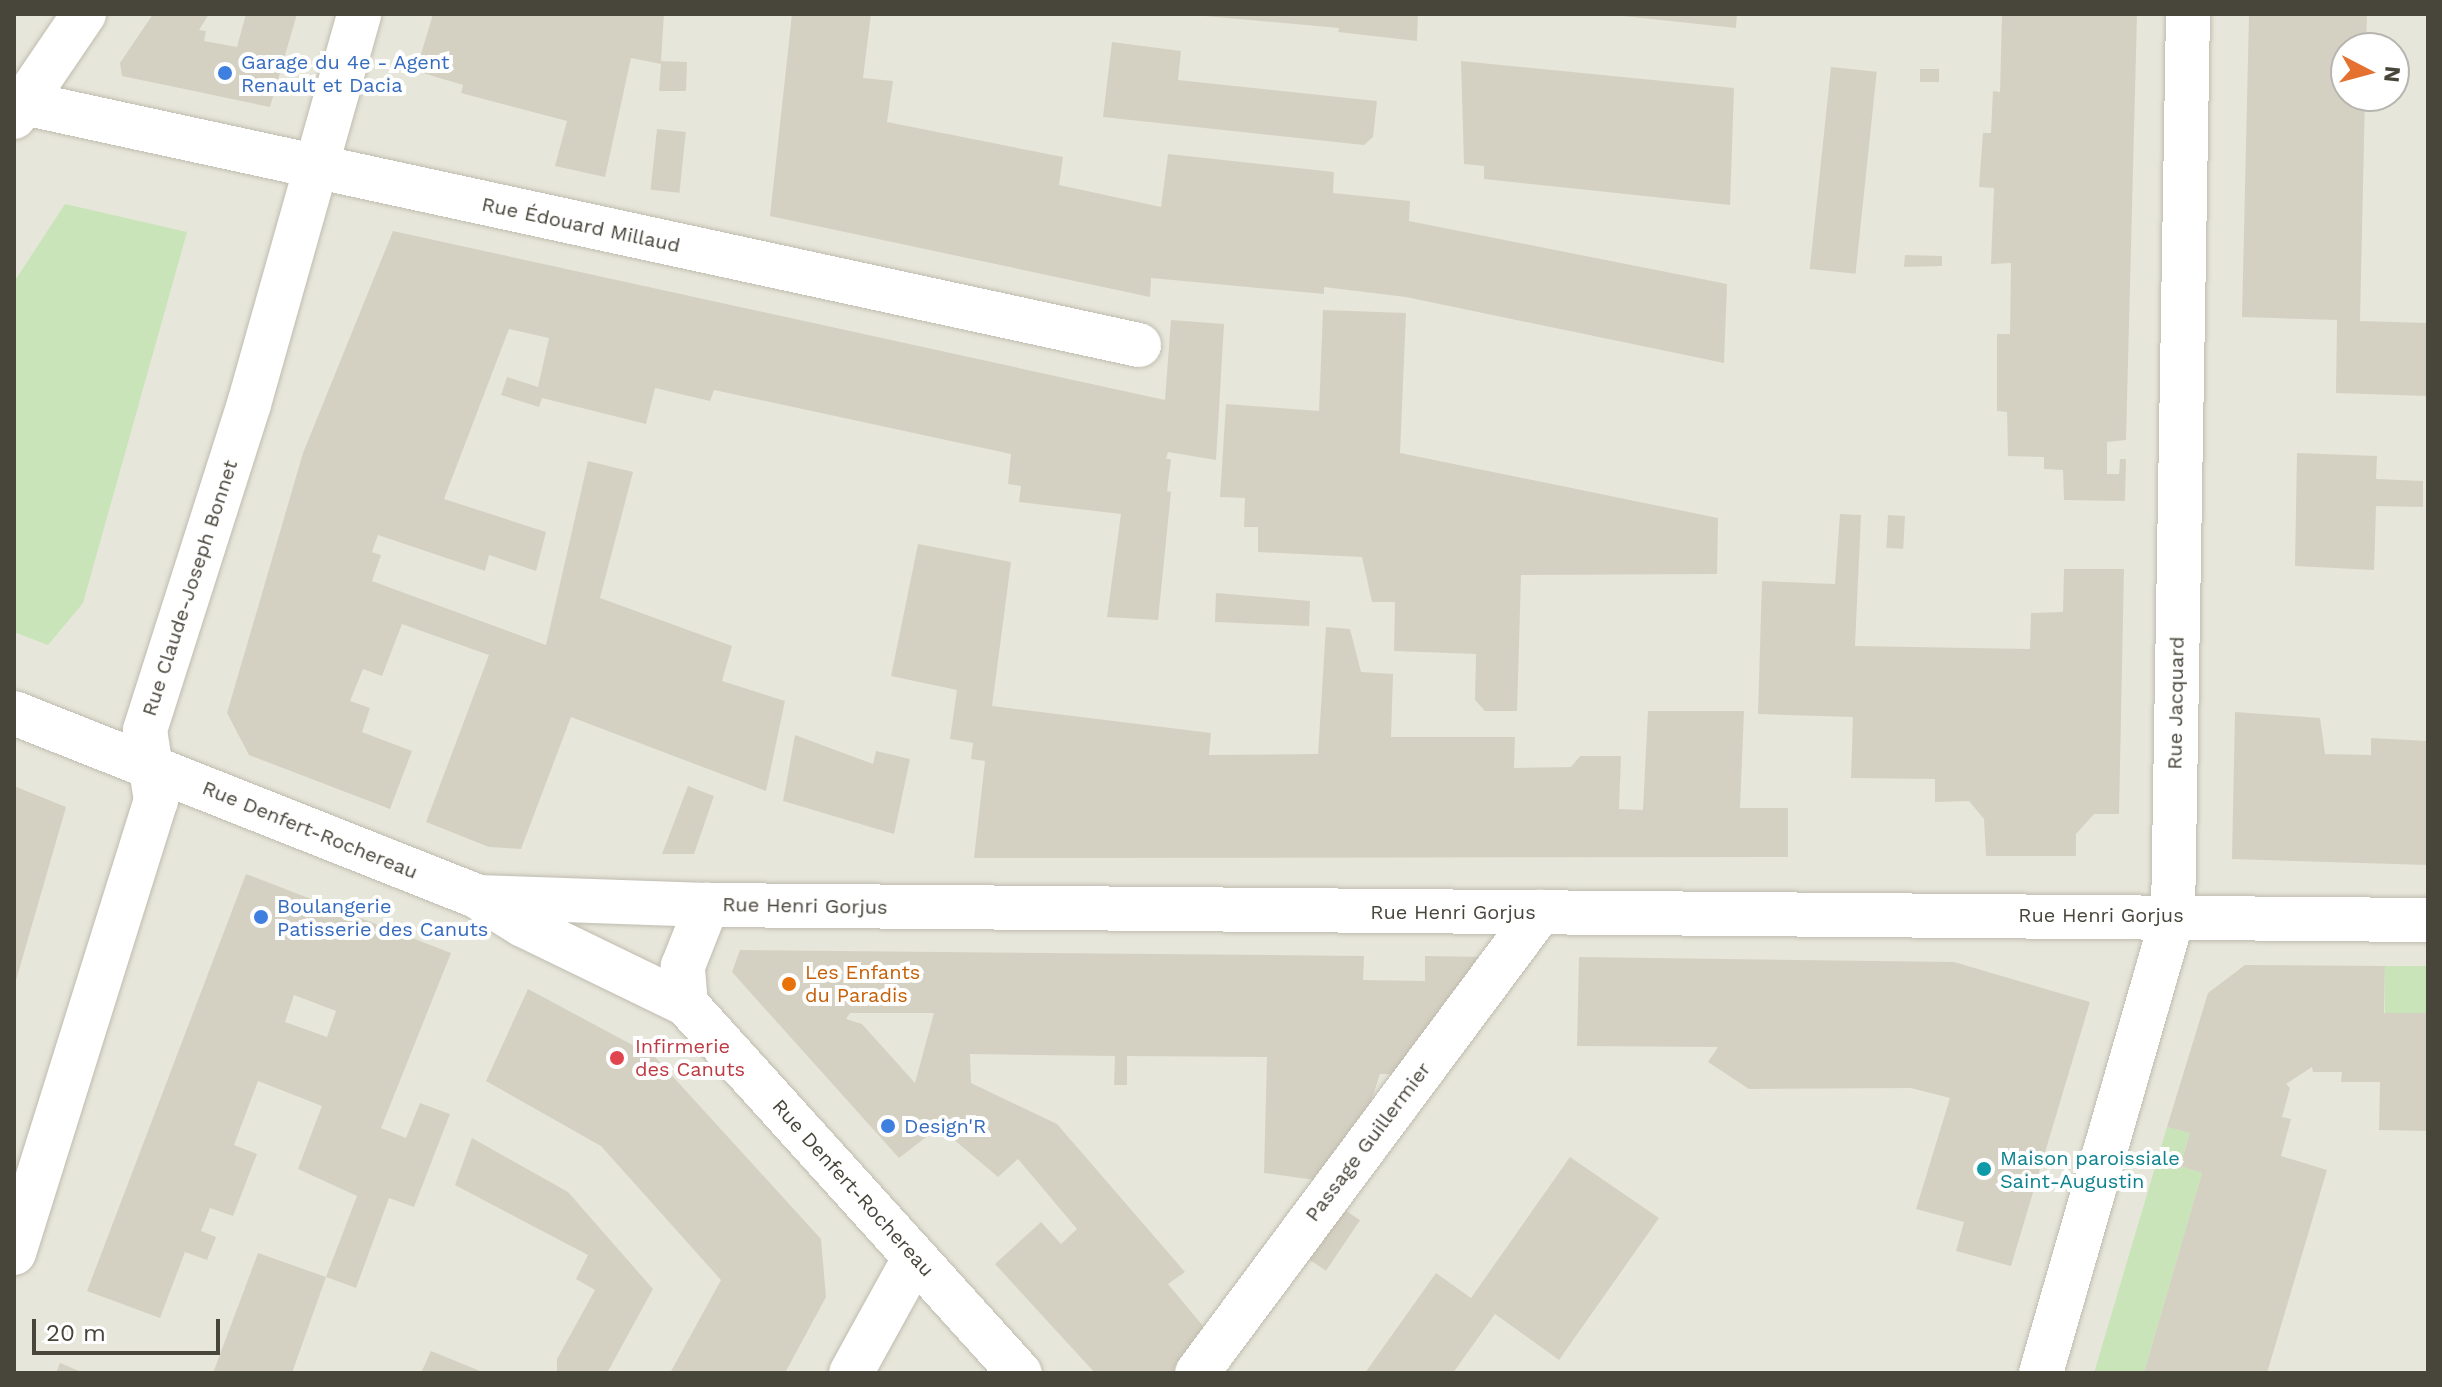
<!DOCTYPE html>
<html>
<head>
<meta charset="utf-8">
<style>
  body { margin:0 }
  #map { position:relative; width:2442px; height:1387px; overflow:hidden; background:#f4f3eb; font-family:"Work Sans",sans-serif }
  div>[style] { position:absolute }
  .residential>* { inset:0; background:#e7e6da }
  .green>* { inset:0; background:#c8e4b8; transform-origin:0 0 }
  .building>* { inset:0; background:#d5d1c2; transform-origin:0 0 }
  .roads { filter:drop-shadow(0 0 2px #bfbcaf) drop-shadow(0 0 2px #bfbcaf) }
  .pedestrian>* { height:44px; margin:-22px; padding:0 22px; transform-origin:22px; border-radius:22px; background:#fff }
  .minor>* { height:44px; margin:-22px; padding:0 22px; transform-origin:22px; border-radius:22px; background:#fff }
  .tertiary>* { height:44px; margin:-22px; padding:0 22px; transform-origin:22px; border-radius:22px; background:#fff }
  .dots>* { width:22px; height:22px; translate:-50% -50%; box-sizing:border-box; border:4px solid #fff; border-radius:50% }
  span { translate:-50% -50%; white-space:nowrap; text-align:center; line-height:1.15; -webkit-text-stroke:8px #fff; paint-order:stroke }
  .shop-label { font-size:20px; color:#366cbe }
  .left { translate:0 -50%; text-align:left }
  .street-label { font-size:20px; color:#48453a }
  .food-label { font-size:20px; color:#c56008 }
  .health-label { font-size:20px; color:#be3a42 }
  .culture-label { font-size:20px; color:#0d838f }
  .frame { position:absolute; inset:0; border:16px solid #48453a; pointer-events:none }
  .north { position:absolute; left:2330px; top:32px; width:80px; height:80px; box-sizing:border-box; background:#fff; border:2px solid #b6b5b0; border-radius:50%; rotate:96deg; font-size:22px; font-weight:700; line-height:32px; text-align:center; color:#48453a }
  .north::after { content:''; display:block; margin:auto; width:28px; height:36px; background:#e57131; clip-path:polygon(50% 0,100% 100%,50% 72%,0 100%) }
  .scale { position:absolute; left:32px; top:1319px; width:188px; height:36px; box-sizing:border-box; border:4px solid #48453a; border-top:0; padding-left:10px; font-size:24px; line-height:28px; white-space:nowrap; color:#48453a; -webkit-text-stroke:6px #fff; paint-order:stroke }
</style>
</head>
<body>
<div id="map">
  <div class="residential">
    <div style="clip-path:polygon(evenodd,14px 14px,2428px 14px,2428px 1373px,14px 1373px,14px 14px,2346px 48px,2394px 48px,2394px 96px,2346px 96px,2346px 48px)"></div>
  </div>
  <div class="green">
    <div style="clip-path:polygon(65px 204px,187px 232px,83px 603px,48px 645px,14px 632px,14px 282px)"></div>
    <div style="left:2385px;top:966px;width:43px;height:47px"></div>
    <div style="clip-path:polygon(2167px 1127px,2190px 1133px,2180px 1166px,2202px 1173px,2144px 1373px,2094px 1373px)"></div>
  </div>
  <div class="building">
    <div style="clip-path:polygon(153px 14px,209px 14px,199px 30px,206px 31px,204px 41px,237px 47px,246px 14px,297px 14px,270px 107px,122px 76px,120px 63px)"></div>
    <div style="clip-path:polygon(433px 14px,664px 14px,661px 61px,687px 62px,686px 91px,659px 91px,661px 64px,631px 58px,605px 177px,555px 166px,567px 121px,461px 93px,463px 85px,416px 71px)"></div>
    <div style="clip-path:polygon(792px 14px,871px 14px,863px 78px,893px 81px,887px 122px,1063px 157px,1059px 185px,1161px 207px,1168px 154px,1334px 172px,1333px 193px,1410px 201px,1409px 221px,1727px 284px,1724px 363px,1406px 297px,1324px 287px,1324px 294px,1151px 278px,1150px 297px,770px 216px)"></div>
    <div style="clip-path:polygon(1182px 14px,1418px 14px,1417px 41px,1338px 32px,1339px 28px)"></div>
    <div style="clip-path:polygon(1623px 14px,1737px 14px,1736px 28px,1623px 16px)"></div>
    <div style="clip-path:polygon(2002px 14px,2137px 14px,2126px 440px,2107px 442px,2107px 474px,2119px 474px,2120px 459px,2126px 459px,2125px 501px,2064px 500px,2063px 470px,2044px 469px,2044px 457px,2008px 456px,2007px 412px,1997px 411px,1997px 334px,2010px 334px,2011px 263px,1991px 264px,1994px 188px,1979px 187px,1983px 133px,1991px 133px,1993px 91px,2000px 92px)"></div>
    <div style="clip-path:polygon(2249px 14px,2367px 14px,2366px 48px,2346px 48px,2346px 96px,2365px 96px,2360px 321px,2428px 323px,2428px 396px,2336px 393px,2337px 320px,2242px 317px)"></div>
    <div style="clip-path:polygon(1112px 42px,1181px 51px,1178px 80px,1377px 101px,1373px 137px,1364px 145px,1103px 117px)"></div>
    <div style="clip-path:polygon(1461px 61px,1734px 88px,1730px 205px,1484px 179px,1484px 166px,1464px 164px)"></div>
    <div style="left:1831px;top:67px;width:46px;height:203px;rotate:6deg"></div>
    <div style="left:1939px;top:69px;width:13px;height:19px;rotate:90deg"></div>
    <div style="left:657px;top:129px;width:29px;height:61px;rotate:6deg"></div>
    <div style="clip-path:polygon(393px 231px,1165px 400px,1171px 320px,1224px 324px,1216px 460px,1168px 452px,1166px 459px,1171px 459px,1167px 491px,1171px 492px,1158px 620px,1107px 617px,1121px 514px,1019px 502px,1021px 486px,1008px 484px,1011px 454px,714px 390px,710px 401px,655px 388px,646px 424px,542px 398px,539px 407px,501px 395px,507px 377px,538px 387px,549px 338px,509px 329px,444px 499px,546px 532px,536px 571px,489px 555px,485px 571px,378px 535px,372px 552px,381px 555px,372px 581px,546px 645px,588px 461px,633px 472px,600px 598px,732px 646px,722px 681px,785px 701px,766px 791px,571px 717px,521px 849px,489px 847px,426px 822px,489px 655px,402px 624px,382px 676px,363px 669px,350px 701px,370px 708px,362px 732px,412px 751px,390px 809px,249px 755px,227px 713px,303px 453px)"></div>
    <div style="clip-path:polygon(1905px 255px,1942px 256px,1942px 266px,1904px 267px)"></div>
    <div style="clip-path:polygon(1323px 310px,1406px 313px,1400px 453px,1718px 518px,1717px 574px,1521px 575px,1517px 711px,1485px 711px,1475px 700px,1476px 654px,1394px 651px,1395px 602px,1372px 602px,1362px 557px,1258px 552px,1258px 527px,1244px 527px,1245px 498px,1220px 497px,1226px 404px,1319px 411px)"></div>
    <div style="clip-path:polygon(2297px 453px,2377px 456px,2376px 479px,2423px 481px,2423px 507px,2376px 506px,2374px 570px,2295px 566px)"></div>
    <div style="clip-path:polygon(1840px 514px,1861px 515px,1855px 646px,2030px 649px,2031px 613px,2063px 612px,2064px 569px,2124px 569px,2119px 814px,2094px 814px,2076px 834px,2076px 856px,1986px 856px,1984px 819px,1969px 801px,1935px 802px,1935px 779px,1851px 778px,1853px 717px,1758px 714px,1762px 581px,1835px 584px)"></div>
    <div style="left:1888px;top:515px;width:17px;height:33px;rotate:3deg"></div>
    <div style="clip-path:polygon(918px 544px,1011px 562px,992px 706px,1211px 733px,1209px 755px,1318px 754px,1326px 627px,1350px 629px,1361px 672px,1393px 674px,1391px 737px,1515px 737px,1514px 768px,1571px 767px,1580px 756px,1621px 756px,1619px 809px,1643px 810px,1648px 711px,1744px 711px,1740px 808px,1788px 808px,1788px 857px,974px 858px,985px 761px,971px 759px,973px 743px,950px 739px,957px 690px,891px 676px)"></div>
    <div style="clip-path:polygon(1216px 593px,1310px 601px,1309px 626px,1215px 622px)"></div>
    <div style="clip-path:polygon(2235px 712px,2320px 718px,2325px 754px,2371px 755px,2371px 738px,2428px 741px,2428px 865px,2232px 859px)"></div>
    <div style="clip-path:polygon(795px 735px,873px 764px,876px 751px,910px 759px,894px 834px,783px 801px)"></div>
    <div style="clip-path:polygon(14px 786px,66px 807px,15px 984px,14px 984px)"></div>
    <div style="clip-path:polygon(688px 786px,714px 796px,694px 854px,662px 854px)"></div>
    <div style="clip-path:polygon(evenodd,246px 874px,451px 953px,381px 1128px,406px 1138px,420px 1103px,450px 1114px,414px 1207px,389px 1198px,356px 1288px,326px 1277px,357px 1196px,298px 1169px,322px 1106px,258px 1081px,234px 1145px,257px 1154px,233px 1216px,210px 1208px,201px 1231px,216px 1237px,207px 1260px,185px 1252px,160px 1318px,87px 1291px,246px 874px,294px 995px,336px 1011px,327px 1037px,285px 1022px,294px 995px)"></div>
    <div style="clip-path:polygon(evenodd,740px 950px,1364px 956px,1363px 980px,1425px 981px,1425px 956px,1485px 957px,1398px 1074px,1380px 1074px,1366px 1117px,1330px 1182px,1264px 1173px,1267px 1057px,1127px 1056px,1127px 1085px,1114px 1085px,1115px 1056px,970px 1054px,971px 1083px,1057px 1124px,1185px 1272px,1168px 1284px,1213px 1338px,1186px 1373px,1095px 1373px,995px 1264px,1041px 1222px,1061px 1244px,1077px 1229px,1018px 1159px,998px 1177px,939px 1127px,899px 1158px,732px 972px,740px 950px,850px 1013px,934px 1013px,915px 1083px,862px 1024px,846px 1019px,850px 1013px)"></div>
    <div style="clip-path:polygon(1579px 957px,1954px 962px,2090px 1002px,2011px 1266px,1956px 1251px,1964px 1222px,1916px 1209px,1950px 1098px,1911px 1088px,1749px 1089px,1708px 1062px,1718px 1047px,1577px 1046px)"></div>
    <div style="clip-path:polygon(2245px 965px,2385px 966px,2384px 1013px,2428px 1013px,2428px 1131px,2379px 1130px,2380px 1082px,2341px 1082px,2342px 1072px,2313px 1072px,2312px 1067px,2286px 1084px,2290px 1088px,2282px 1117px,2291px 1119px,2281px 1156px,2327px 1170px,2267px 1373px,2144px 1373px,2202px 1173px,2180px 1166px,2190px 1133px,2167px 1127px,2208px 993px)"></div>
    <div style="clip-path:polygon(528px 989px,655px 1057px,821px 1239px,826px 1297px,785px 1373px,670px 1373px,721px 1280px,601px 1146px,486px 1081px)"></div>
    <div style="clip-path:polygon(472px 1138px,568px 1192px,653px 1289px,607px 1373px,557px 1373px,557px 1359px,595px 1290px,576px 1279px,588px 1255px,455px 1185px)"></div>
    <div style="clip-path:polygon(1570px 1157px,1659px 1218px,1559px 1360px,1495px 1314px,1453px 1373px,1365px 1373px,1436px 1273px,1471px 1298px)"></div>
    <div style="left:1336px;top:1204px;width:29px;height:61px;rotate:34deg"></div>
    <div style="clip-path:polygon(258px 1253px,326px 1277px,292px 1373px,213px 1373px)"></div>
    <div style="clip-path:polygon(431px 1351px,485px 1373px,421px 1373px)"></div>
    <div style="clip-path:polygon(60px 1363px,84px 1373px,56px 1373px)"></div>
  </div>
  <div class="roads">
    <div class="pedestrian">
      <div style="left:1197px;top:1373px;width:575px;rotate:-53.35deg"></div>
    </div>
    <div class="minor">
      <div style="left:24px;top:103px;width:1141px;rotate:12.25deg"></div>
      <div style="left:14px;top:117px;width:125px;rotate:-55.8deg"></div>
      <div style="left:686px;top:1004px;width:38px;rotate:-95deg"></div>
      <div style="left:683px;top:966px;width:66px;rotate:-68.5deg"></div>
      <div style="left:14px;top:1253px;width:474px;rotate:-72.6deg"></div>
      <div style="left:156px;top:801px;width:72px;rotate:-98.8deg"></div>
      <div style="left:145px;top:730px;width:342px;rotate:-72.3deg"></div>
      <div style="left:249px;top:404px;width:405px;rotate:-74.2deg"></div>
      <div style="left:851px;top:1373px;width:132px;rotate:-61.1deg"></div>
      <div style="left:2041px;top:1373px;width:476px;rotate:-73.9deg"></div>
      <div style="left:2173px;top:916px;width:902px;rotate:-89.05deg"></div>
    </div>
    <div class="tertiary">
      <div style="left:14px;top:713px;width:499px;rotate:21.6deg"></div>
      <div style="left:478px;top:897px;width:53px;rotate:31.9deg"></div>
      <div style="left:523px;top:925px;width:181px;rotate:25.9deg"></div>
      <div style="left:686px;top:1004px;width:498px;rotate:47.9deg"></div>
      <div style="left:478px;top:897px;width:229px;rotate:2deg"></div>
      <div style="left:707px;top:905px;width:1721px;rotate:0.5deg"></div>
    </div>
  </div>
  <div class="dots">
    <div style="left:225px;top:73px;background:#3f7fe0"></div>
    <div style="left:261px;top:917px;background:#3f7fe0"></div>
    <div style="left:789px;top:984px;background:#e8710a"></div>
    <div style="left:617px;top:1058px;background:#e0444e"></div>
    <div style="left:888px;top:1126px;background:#3f7fe0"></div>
    <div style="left:1984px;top:1169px;background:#0f9aa8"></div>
  </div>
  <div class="shop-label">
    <span class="left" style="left:241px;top:74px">Garage du 4e - Agent<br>Renault et Dacia</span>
    <span class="left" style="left:277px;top:918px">Boulangerie<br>Patisserie des Canuts</span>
    <span class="left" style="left:904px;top:1126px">Design'R</span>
  </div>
  <div class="street-label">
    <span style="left:581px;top:225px;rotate:12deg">Rue Édouard Millaud</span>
    <span style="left:190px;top:588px;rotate:-72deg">Rue Claude-Joseph Bonnet</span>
    <span style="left:2176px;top:703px;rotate:-89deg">Rue Jacquard</span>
    <span style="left:310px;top:830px;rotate:22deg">Rue Denfert-Rochereau</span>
    <span style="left:805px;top:906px;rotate:1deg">Rue Henri Gorjus</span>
    <span style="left:1453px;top:912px">Rue Henri Gorjus</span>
    <span style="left:2101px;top:915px">Rue Henri Gorjus</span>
    <span style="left:1368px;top:1142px;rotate:-53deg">Passage Guillermier</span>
    <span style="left:853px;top:1188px;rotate:48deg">Rue Denfert-Rochereau</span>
  </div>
  <div class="food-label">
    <span class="left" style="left:805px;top:984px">Les Enfants<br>du Paradis</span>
  </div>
  <div class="health-label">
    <span class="left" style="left:635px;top:1058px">Infirmerie<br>des Canuts</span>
  </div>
  <div class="culture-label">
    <span class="left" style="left:2000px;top:1170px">Maison paroissiale<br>Saint-Augustin</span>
  </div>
  <div class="frame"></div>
  <div class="north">N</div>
  <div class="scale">20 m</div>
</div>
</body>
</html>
